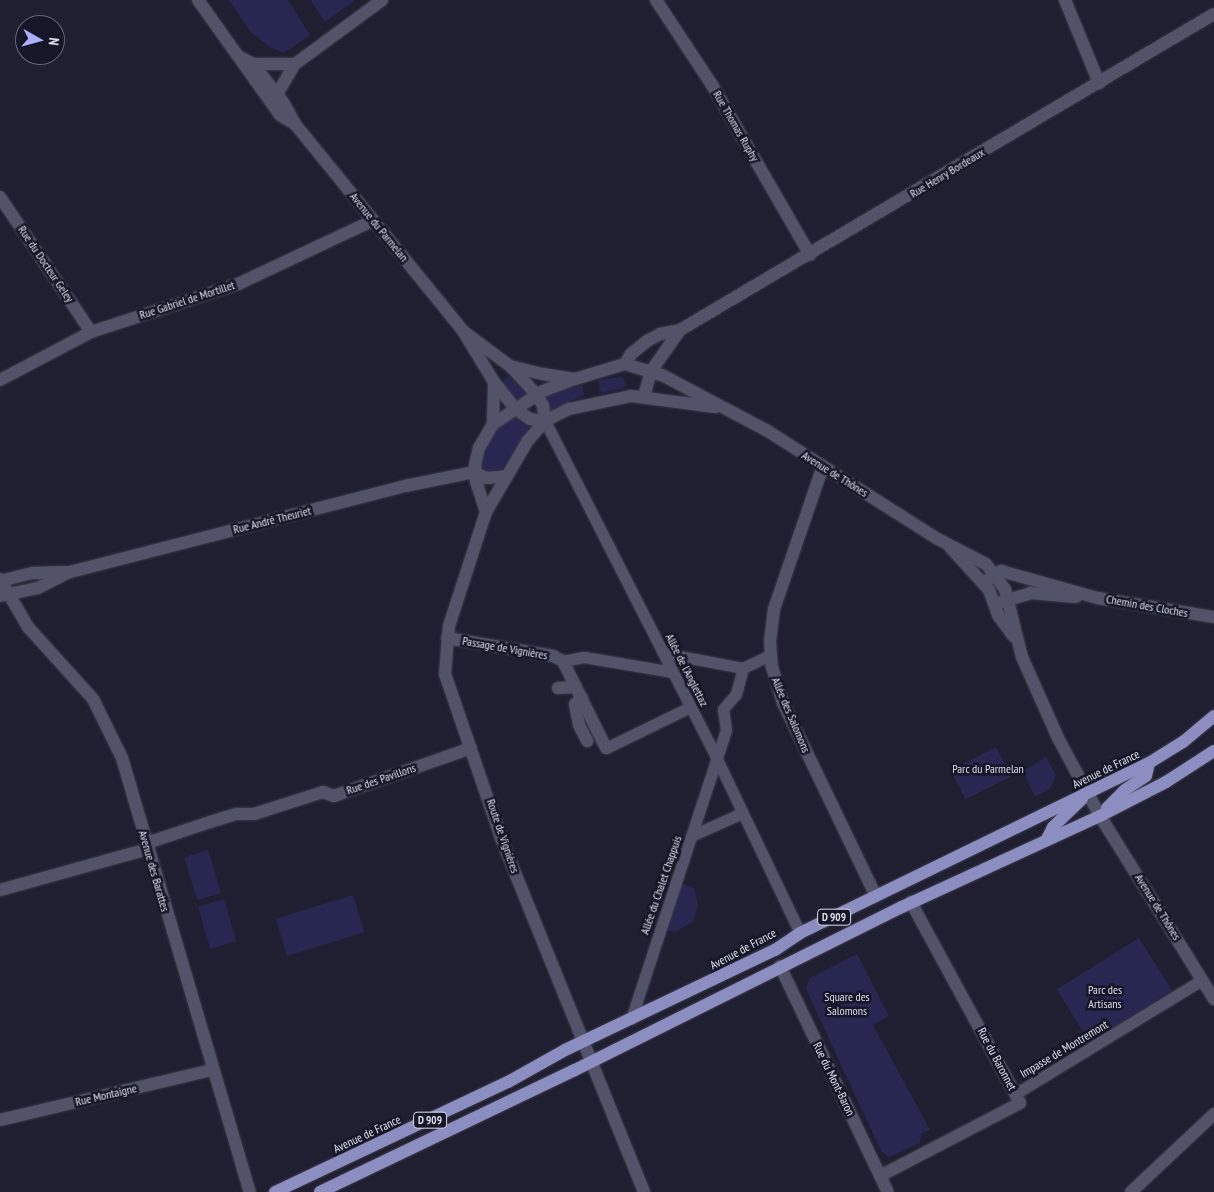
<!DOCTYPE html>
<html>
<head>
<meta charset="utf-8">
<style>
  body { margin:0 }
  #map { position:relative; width:1214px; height:1192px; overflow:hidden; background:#1f1f31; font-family:"PT Sans Narrow",sans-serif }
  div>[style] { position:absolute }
  .green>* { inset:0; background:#282751; transform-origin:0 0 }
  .roads { filter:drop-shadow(0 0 1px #3c3c4c) drop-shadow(0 0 1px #3c3c4c) }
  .pedestrian>* { height:11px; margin:-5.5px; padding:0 5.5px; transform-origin:5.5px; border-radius:5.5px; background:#525368 }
  .minor>* { height:12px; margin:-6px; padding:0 6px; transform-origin:6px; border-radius:6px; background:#525368 }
  .tertiary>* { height:12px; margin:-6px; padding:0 6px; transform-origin:6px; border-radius:6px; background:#525368 }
  .secondary>* { height:12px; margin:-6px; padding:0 6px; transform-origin:6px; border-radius:6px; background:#525368 }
  .primary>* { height:12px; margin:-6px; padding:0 6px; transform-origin:6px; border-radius:6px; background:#8c8ec1 }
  span { translate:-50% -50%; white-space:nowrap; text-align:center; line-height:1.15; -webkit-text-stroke:5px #151627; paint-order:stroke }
  .shield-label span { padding:1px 4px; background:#151627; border:1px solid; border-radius:4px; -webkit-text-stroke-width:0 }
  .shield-label { font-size:11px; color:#dee0ec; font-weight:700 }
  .street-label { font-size:12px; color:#dee0ec }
  .park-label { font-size:12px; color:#dedff1 }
  .north { position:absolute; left:15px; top:15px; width:50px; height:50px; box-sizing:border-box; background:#151627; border:1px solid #656776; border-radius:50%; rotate:97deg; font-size:14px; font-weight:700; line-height:20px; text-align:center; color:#dee0ec }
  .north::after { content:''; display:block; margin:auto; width:18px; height:22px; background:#acaffb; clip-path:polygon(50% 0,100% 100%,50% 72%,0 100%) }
</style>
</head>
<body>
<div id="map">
  <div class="green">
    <div style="clip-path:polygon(229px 0,288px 0,310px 35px,284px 53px,269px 47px,250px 31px)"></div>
    <div style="clip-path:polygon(311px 0,355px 0,325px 22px)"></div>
    <div style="clip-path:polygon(508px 376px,527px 394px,516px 402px,502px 382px)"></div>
    <div style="clip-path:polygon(623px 377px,626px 385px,623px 388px,601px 393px,598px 380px)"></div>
    <div style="clip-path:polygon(582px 385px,584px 395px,552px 410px,549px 408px,545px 396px)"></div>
    <div style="clip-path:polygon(513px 416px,530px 427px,502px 469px,485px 471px,480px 464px,484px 450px,497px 428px)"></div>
    <div style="left:996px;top:747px;width:33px;height:51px;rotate:63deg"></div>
    <div style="clip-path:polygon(1046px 757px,1056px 775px,1050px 789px,1035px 797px,1023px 771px)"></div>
    <div style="left:208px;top:850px;width:45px;height:25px;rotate:73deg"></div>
    <div style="clip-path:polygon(681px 884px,694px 888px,698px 905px,693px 922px,675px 932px,666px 930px)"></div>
    <div style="left:353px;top:895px;width:39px;height:81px;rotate:73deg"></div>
    <div style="left:224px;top:899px;width:44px;height:27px;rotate:74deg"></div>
    <div style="left:1139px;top:938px;width:62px;height:97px;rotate:58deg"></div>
    <div style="clip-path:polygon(857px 954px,889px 1016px,873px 1025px,930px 1130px,921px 1134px,920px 1143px,889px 1157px,881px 1151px,806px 989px,810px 978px)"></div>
  </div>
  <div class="roads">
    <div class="pedestrian">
      <div style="left:545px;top:421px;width:379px;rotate:63deg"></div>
      <div style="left:717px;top:759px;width:193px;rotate:64.5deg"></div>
      <div style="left:663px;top:653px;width:81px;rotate:10.6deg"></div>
      <div style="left:743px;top:668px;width:30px;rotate:-26deg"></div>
      <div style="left:563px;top:661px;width:21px;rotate:-11deg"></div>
      <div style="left:584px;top:657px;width:90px;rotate:9.6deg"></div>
      <div style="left:606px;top:748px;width:93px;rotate:-26deg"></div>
      <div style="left:693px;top:835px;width:54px;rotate:-24.2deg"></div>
      <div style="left:631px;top:1019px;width:304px;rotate:-71.8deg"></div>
      <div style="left:726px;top:730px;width:21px;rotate:-98deg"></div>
      <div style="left:723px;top:709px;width:20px;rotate:-49deg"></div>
      <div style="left:736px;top:694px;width:27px;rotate:-75deg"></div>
      <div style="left:1015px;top:1094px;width:219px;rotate:-31.4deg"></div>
    </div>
    <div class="minor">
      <div style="left:656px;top:0;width:102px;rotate:56.6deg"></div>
      <div style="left:712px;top:85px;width:196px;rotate:60deg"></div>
      <div style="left:1065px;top:0;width:90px;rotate:67.7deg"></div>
      <div style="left:253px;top:64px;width:42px"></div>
      <div style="left:277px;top:94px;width:35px;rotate:-59deg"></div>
      <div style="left:295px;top:64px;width:108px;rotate:-36.3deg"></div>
      <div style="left:0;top:197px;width:163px;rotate:56deg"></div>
      <div style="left:625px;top:364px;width:12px;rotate:-59deg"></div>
      <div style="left:631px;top:354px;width:21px;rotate:-39deg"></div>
      <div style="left:647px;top:341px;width:15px;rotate:-28deg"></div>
      <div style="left:660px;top:334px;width:20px;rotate:-11deg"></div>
      <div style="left:680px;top:330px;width:620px;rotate:-30.62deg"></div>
      <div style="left:510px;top:366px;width:40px;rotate:47deg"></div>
      <div style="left:537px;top:395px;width:13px;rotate:61deg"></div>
      <div style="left:543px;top:406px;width:15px;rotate:82deg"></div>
      <div style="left:545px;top:421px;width:28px;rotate:131deg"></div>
      <div style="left:527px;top:442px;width:81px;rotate:120.4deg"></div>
      <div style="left:486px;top:512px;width:120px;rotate:108deg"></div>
      <div style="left:449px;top:626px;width:48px;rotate:94.8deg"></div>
      <div style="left:445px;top:674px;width:173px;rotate:71.1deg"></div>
      <div style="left:501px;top:838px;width:382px;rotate:68deg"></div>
      <div style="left:0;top:380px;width:103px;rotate:-27.8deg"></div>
      <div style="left:91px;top:332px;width:155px;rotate:-18.1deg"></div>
      <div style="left:238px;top:284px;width:150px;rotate:-25.2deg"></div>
      <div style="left:644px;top:396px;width:26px;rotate:-74deg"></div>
      <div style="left:651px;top:371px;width:50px;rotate:-54.7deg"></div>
      <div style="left:493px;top:424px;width:42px;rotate:-88.6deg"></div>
      <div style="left:823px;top:466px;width:151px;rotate:108.9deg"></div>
      <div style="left:774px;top:609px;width:32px;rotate:97deg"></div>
      <div style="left:770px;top:641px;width:26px;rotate:86deg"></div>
      <div style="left:772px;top:667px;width:38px;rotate:73deg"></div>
      <div style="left:783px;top:703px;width:214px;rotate:64.3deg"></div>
      <div style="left:486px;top:512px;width:32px;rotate:-108deg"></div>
      <div style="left:476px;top:482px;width:17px;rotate:-93deg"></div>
      <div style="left:475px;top:465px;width:17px;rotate:-77deg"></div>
      <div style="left:479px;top:448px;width:28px;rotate:-60deg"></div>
      <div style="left:493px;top:424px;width:60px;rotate:-33.4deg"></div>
      <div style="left:543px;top:391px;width:34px;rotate:-21deg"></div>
      <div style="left:0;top:579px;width:56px;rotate:59.7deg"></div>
      <div style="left:28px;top:627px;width:97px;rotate:47.9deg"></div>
      <div style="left:93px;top:699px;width:66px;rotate:63.8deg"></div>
      <div style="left:122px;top:758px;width:452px;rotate:73.6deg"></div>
      <div style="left:0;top:581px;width:34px;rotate:-14deg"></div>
      <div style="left:33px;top:573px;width:32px;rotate:-2deg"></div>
      <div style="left:0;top:596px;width:39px;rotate:-12deg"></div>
      <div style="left:38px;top:588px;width:36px;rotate:-27deg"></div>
      <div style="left:70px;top:572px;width:346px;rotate:-14.4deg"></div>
      <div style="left:405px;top:486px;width:70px;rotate:-11.5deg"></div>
      <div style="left:474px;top:472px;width:13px;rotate:27deg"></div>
      <div style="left:486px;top:478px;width:21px;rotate:-5deg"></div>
      <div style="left:447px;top:638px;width:108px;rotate:9.6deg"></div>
      <div style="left:553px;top:656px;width:11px;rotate:27deg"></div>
      <div style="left:563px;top:661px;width:97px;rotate:63.7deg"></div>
      <div style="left:558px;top:688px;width:18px;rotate:-3deg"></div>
      <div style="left:582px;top:698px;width:9px;rotate:139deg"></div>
      <div style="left:575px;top:704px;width:21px;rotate:79deg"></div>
      <div style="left:579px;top:725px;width:18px;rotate:63deg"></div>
      <div style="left:147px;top:843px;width:66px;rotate:-18.4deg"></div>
      <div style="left:210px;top:822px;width:28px;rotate:-17deg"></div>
      <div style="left:237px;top:814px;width:17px"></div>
      <div style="left:254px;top:814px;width:72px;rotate:-17.7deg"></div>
      <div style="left:323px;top:792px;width:12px;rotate:20deg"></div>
      <div style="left:334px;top:796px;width:145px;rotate:-19.3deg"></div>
      <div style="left:0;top:890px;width:154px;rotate:-15.5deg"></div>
      <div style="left:780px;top:966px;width:250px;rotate:64.5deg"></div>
      <div style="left:0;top:1120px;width:218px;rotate:-13.3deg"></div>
      <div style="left:880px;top:1176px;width:158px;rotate:-27.5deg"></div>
      <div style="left:1020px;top:1103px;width:229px;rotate:-118.5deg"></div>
      <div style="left:1131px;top:1192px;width:114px;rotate:-43.2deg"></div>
    </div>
    <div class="tertiary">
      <div style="left:983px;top:583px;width:22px;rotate:-34deg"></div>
      <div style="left:1001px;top:571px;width:101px;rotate:15.6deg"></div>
      <div style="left:1098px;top:598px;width:118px;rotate:9.3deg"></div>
      <div style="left:995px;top:604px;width:37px;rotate:-17deg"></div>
      <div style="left:1030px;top:593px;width:46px;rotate:5deg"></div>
    </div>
    <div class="secondary">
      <div style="left:198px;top:0;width:141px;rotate:54.5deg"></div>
      <div style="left:280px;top:115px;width:17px;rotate:31deg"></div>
      <div style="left:295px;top:124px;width:267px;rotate:50.9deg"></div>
      <div style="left:463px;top:331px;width:60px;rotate:58.7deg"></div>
      <div style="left:494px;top:382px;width:35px;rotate:51deg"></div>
      <div style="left:516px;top:409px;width:17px;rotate:36deg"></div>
      <div style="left:530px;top:419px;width:15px;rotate:8deg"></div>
      <div style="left:545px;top:421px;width:27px;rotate:-27deg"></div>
      <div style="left:569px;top:409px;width:63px;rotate:-11.8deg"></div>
      <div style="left:631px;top:396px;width:85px;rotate:7.5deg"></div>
      <div style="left:240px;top:57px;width:15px;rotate:28deg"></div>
      <div style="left:253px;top:64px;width:48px;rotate:51.7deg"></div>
      <div style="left:283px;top:102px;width:25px;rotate:61deg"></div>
      <div style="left:463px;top:331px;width:59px;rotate:36.7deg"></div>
      <div style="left:510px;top:366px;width:34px;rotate:14deg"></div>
      <div style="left:543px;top:374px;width:32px;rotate:9deg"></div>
      <div style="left:575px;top:379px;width:52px;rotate:-16.7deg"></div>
      <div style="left:625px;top:364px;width:39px;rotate:17deg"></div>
      <div style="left:662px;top:375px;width:118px;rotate:27.9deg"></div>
      <div style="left:766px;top:430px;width:201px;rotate:32.4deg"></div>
      <div style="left:936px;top:538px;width:56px;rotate:27.5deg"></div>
      <div style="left:986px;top:564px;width:31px;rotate:53deg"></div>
      <div style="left:1005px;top:589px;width:70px;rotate:76deg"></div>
      <div style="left:1022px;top:657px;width:89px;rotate:66deg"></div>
      <div style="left:1058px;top:738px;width:89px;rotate:61.7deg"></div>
      <div style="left:1100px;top:816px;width:216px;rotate:58.1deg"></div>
      <div style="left:950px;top:547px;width:58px;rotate:47.8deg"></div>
      <div style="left:989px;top:590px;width:27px;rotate:70deg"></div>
      <div style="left:998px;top:615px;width:26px;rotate:54deg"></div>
    </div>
    <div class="primary">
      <div style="left:1107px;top:808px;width:25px;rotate:-45deg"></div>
      <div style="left:1125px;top:790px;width:25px;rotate:-34deg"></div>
      <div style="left:1146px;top:776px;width:13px;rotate:-77deg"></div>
      <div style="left:1047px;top:839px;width:13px;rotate:-63deg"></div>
      <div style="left:1053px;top:827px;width:40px;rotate:-44deg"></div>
      <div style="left:275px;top:1192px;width:258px;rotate:-25.3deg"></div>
      <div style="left:508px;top:1082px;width:65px;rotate:-29.3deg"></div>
      <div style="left:565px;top:1050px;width:233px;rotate:-25.5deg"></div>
      <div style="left:775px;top:950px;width:30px;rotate:-34deg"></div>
      <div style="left:800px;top:933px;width:388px;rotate:-26deg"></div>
      <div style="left:1149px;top:763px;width:40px;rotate:-32deg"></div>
      <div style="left:1183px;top:742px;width:40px;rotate:-40deg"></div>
      <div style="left:320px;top:1192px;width:283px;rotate:-25.6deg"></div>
      <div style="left:575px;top:1070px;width:365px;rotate:-26.5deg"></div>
      <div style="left:902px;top:907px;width:218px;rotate:-24.7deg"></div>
      <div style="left:1100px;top:816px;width:74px;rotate:-27.3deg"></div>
      <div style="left:1166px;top:782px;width:57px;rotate:-32.9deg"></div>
    </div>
  </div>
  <div class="shield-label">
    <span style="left:834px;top:917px">D 909</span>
    <span style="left:430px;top:1120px">D 909</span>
  </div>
  <div class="street-label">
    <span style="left:736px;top:126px;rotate:60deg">Rue Thomas Ruphy</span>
    <span style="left:947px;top:173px;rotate:-31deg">Rue Henry Bordeaux</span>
    <span style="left:379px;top:227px;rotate:51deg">Avenue du Parmelan</span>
    <span style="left:46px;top:264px;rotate:56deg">Rue du Docteur Geley</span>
    <span style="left:187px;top:300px;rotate:-18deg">Rue Gabriel de Mortillet</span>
    <span style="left:835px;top:474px;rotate:32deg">Avenue de Thônes</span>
    <span style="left:272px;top:520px;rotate:-14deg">Rue André Theuriet</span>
    <span style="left:1147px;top:606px;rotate:10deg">Chemin des Cloches</span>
    <span style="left:505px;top:648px;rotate:10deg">Passage de Vignières</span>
    <span style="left:687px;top:670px;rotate:63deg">Allée de l'Anglettaz</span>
    <span style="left:791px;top:715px;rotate:67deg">Allée des Salomons</span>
    <span style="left:1106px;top:769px;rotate:-26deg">Avenue de France</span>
    <span style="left:381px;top:779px;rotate:-19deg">Rue des Pavillons</span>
    <span style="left:503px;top:836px;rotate:71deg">Route de Vignières</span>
    <span style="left:154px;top:871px;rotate:74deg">Avenue des Barattes</span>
    <span style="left:661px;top:885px;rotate:-71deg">Allée du Chalet Chappuis</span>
    <span style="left:1158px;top:907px;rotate:58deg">Avenue de Thônes</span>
    <span style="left:743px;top:949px;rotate:-28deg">Avenue de France</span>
    <span style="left:1064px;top:1049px;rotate:-31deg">Impasse de Montremont</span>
    <span style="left:997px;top:1059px;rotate:62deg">Rue du Baronnet</span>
    <span style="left:834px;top:1079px;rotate:64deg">Rue du Mont-Baron</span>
    <span style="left:106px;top:1095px;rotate:-13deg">Rue Montaigne</span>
    <span style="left:367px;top:1134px;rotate:-25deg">Avenue de France</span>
  </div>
  <div class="park-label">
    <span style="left:988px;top:769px">Parc du Parmelan</span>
    <span style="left:1105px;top:997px">Parc des<br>Artisans</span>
    <span style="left:847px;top:1004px">Square des<br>Salomons</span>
  </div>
  <div class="north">N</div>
</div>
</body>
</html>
